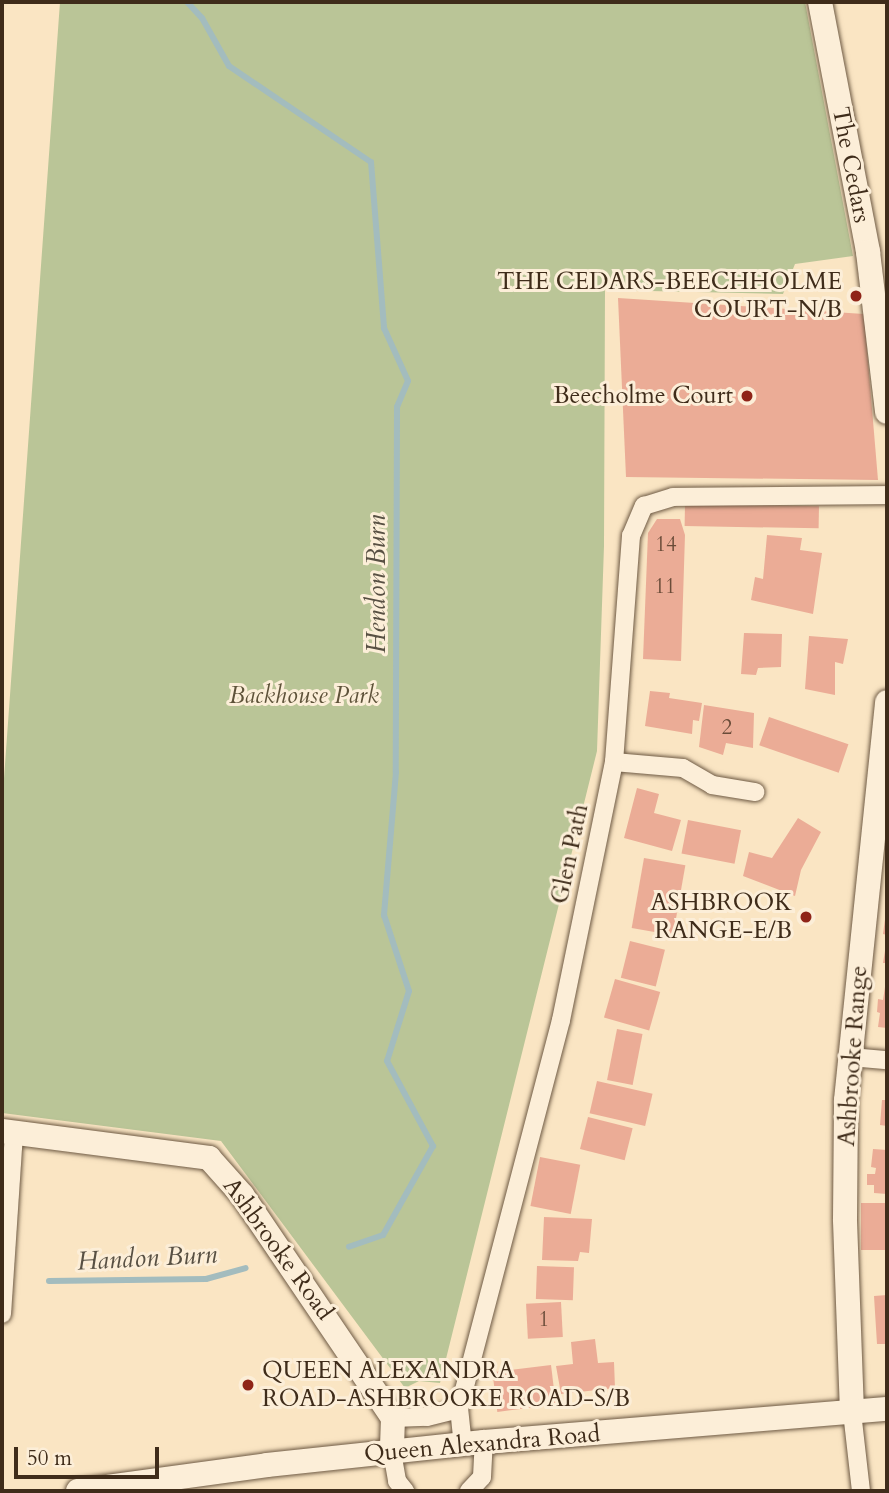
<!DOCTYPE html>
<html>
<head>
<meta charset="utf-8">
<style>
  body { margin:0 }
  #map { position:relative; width:889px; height:1493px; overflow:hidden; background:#fae5c3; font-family:Cardo,serif }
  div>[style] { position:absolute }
  .green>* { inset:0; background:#bac597 }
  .stream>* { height:6px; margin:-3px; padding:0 3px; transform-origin:3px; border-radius:3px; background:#a3bcbe }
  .building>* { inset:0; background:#ebac96; transform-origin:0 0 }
  .roads { filter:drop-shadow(0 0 2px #6e5a44) drop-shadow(0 0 2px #6e5a44) }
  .street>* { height:18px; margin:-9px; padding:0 9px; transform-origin:9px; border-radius:9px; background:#fceed8 }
  .secondary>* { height:24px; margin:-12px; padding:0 12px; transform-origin:12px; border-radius:12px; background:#fceed8 }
  .dots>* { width:19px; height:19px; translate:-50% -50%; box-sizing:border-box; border:4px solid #fceed8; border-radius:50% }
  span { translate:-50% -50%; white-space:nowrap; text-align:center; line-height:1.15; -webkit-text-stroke:6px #fceed8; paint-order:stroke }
  .number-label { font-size:21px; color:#6a4c39 }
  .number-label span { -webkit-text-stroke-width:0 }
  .street-label { font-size:24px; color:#3f2c1a }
  .poi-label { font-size:24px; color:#3f2c1a }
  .right { translate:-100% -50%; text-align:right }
  .left { translate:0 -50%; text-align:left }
  .park-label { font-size:24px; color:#5e5239; font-style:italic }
  .water-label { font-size:26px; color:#585043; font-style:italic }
  .frame { position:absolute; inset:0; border:4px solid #3f2c1a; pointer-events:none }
  .scale { position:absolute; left:14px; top:1447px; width:145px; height:32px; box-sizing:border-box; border:4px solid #3f2c1a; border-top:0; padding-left:9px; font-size:21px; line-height:24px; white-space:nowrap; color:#3f2c1a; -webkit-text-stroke:5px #fceed8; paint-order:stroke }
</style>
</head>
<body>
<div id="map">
  <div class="green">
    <div style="clip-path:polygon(60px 2px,805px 2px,853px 256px,795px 264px,783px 294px,605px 290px,604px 546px,597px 751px,440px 1383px,419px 1381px,405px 1388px,221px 1141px,2px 1113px,2px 806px)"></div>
  </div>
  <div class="stream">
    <div style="left:187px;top:2px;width:22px;rotate:47deg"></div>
    <div style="left:202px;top:18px;width:55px;rotate:60.6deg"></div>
    <div style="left:229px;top:66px;width:171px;rotate:34.1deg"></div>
    <div style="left:371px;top:162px;width:167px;rotate:85.5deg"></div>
    <div style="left:384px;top:328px;width:58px;rotate:65.6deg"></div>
    <div style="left:408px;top:381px;width:28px;rotate:113deg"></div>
    <div style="left:397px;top:407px;width:365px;rotate:90.2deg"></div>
    <div style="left:396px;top:772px;width:144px;rotate:94.8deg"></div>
    <div style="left:384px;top:915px;width:80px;rotate:71.8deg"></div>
    <div style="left:409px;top:991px;width:73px;rotate:107.4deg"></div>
    <div style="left:387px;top:1061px;width:97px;rotate:61.6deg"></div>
    <div style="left:433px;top:1146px;width:102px;rotate:119.3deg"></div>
    <div style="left:383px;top:1235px;width:36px;rotate:161deg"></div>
    <div style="left:49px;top:1281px;width:157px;rotate:-0.7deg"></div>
    <div style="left:206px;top:1279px;width:41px;rotate:-15.4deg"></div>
  </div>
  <div class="building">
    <div style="clip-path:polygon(618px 298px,864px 314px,878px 480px,626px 477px)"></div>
    <div style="left:685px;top:504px;width:134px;height:22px;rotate:1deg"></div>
    <div style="clip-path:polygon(657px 519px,680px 519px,685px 535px,681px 661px,643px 659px,648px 533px)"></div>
    <div style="clip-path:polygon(767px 535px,802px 538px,800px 550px,822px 553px,813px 614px,751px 600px,755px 577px,763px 579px)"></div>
    <div style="clip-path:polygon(744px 633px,782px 634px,781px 667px,758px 668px,756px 675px,741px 674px)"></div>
    <div style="clip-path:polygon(809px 636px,848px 639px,843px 664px,835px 662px,835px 695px,805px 689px)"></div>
    <div style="clip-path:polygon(650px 691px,670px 693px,669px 698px,702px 703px,699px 721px,693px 720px,692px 734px,645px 726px)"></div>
    <div style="clip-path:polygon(704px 705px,754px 713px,753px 748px,726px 743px,723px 755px,699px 747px)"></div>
    <div style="left:769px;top:717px;width:84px;height:30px;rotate:19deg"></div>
    <div style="clip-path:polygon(637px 788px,659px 794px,654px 813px,681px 820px,672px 851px,624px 838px)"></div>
    <div style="clip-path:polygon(798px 818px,821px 832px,801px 870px,795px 896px,743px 876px,749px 852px,772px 858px)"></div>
    <div style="left:688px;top:820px;width:54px;height:34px;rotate:11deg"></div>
    <div style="left:644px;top:858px;width:42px;height:71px;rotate:10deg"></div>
    <div style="clip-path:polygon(886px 912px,887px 912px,887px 935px,883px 934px)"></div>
    <div style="left:630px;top:941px;width:36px;height:38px;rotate:14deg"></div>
    <div style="clip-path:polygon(886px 945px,887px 945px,887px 963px,883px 963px)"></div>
    <div style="left:615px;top:979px;width:47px;height:40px;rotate:16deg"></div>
    <div style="clip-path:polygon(886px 980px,887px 980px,887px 1028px,878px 1027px,880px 1013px,877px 1012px,878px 999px,883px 1000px)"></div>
    <div style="left:617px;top:1029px;width:26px;height:52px;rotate:11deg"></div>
    <div style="left:597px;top:1081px;width:57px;height:33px;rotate:13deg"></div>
    <div style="clip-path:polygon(882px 1100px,887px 1100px,887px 1126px,880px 1125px)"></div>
    <div style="left:588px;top:1117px;width:46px;height:33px;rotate:14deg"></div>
    <div style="clip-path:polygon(873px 1149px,887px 1150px,887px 1194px,874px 1193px,874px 1185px,867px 1185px,867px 1174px,875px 1174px,876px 1168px,871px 1167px)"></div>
    <div style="left:540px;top:1157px;width:41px;height:50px;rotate:11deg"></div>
    <div style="left:887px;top:1203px;width:47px;height:26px;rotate:90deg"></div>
    <div style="clip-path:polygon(544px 1217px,592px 1219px,589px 1253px,580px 1252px,578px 1261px,542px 1260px)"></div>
    <div style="left:537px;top:1266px;width:37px;height:33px;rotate:2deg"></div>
    <div style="clip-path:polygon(887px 1295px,887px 1344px,877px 1344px,874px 1296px)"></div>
    <div style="left:561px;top:1302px;width:35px;height:35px;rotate:87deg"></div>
    <div style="clip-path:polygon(595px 1339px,598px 1363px,614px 1362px,615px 1388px,561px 1394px,556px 1366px,573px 1364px,571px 1342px)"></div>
    <div style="left:551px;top:1365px;width:40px;height:59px;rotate:83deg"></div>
  </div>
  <div class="roads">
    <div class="street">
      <div style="left:614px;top:762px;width:69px;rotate:5deg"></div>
      <div style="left:683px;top:768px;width:34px;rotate:30deg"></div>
      <div style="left:712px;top:785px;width:44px;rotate:9.2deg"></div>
      <div style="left:851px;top:1057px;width:36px;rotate:5deg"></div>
      <div style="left:2px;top:1314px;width:181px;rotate:-86.2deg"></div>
      <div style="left:852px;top:1412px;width:80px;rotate:83.5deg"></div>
      <div style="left:393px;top:1418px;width:34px;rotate:-2deg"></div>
      <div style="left:427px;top:1417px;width:33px;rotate:-14deg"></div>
      <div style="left:463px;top:1446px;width:37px;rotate:-96deg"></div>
      <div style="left:459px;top:1409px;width:402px;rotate:-75.3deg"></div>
      <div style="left:561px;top:1020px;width:263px;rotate:-78.4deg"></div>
      <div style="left:614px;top:762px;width:227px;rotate:-85.7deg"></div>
      <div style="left:631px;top:536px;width:33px;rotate:-67deg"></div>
      <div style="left:644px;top:506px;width:30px;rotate:-17deg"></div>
      <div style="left:673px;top:497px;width:214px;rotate:-0.5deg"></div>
      <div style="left:392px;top:1452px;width:29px;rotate:80deg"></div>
      <div style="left:397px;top:1481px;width:13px;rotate:51deg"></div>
      <div style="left:469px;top:1491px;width:19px;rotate:-47deg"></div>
      <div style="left:482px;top:1477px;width:35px;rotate:-87deg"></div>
    </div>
    <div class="secondary">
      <div style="left:820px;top:2px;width:255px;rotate:79.1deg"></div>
      <div style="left:868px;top:252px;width:161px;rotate:83.2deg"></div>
      <div style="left:2px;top:1131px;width:209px;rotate:7.4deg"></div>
      <div style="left:209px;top:1158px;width:50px;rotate:48.3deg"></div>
      <div style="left:242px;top:1195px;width:269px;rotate:55.9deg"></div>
      <div style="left:393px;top:1418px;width:34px;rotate:92deg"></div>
      <div style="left:852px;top:1412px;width:193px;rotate:-92.1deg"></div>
      <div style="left:845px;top:1219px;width:119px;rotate:-89.5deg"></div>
      <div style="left:846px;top:1100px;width:400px;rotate:-84.1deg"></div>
      <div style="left:78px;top:1491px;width:191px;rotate:-7.8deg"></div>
      <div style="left:267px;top:1465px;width:218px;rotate:-6.1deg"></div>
      <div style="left:484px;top:1442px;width:404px;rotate:-4.7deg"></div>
    </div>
  </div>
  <div class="dots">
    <div style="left:856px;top:296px;background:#8f2418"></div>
    <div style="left:747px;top:396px;background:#8f2418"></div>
    <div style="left:806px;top:917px;background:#8f2418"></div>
    <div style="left:248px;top:1385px;background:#8f2418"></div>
  </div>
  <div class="number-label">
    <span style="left:666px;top:545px">14</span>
    <span style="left:665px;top:587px">11</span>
    <span style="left:727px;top:728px">2</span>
    <span style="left:544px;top:1320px">1</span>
  </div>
  <div class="street-label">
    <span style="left:851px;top:165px;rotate:79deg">The Cedars</span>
    <span style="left:570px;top:854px;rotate:-78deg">Glen Path</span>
    <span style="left:853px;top:1056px;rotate:-86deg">Ashbrooke Range</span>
    <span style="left:278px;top:1249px;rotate:54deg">Ashbrooke Road</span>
    <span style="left:482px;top:1444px;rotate:-5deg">Queen Alexandra Road</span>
  </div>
  <div class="poi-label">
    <span class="right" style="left:842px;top:296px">THE CEDARS-BEECHHOLME<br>COURT-N/B</span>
    <span class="right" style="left:733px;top:396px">Beecholme Court</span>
    <span class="right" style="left:792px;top:917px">ASHBROOK<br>RANGE-E/B</span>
    <span class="left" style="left:262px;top:1385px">QUEEN ALEXANDRA<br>ROAD-ASHBROOKE ROAD-S/B</span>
  </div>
  <div class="park-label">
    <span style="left:304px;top:696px">Backhouse Park</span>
  </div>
  <div class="water-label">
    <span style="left:377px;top:584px;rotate:-90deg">Hendon Burn</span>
    <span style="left:147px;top:1258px;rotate:-3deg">Handon Burn</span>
  </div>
  <div class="frame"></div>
  <div class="scale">50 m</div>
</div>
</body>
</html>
